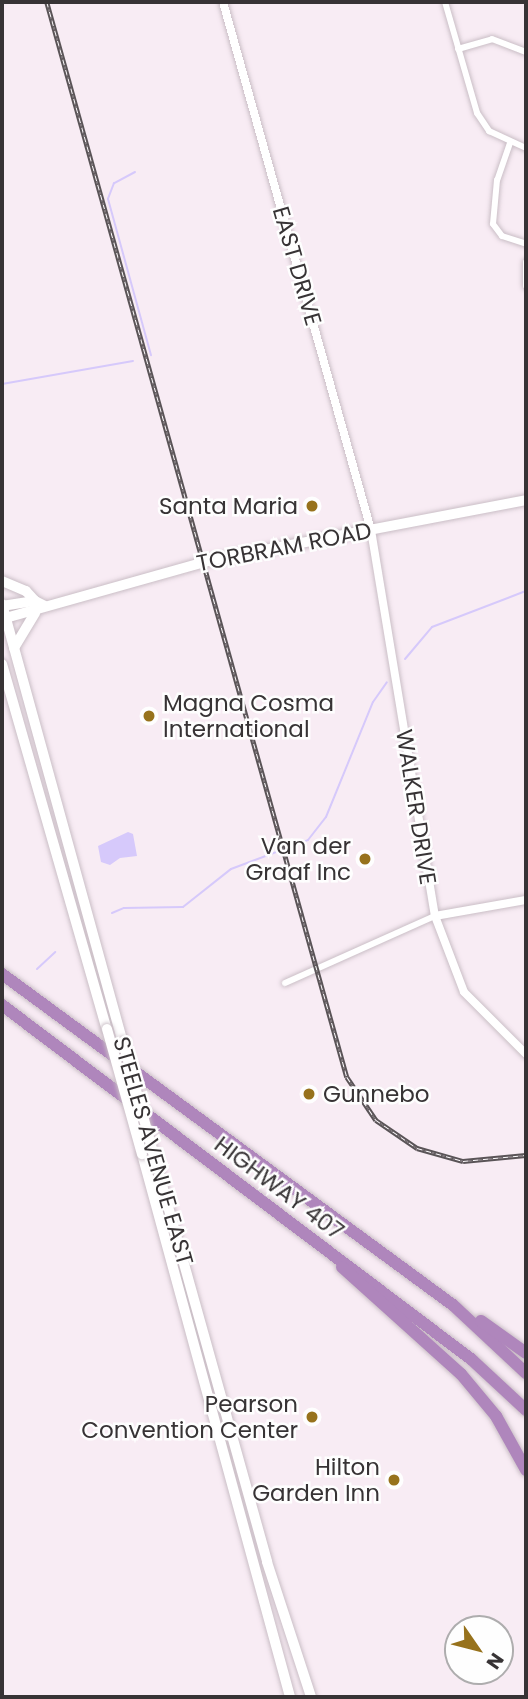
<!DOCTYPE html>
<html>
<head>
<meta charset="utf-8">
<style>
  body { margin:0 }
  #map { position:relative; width:528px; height:1699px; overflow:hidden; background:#f8ecf4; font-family:Poppins,sans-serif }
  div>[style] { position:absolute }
  .water>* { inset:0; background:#d6c9fb }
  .stream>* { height:2px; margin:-1px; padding:0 1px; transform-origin:1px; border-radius:1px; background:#d6c9fb }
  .roads { filter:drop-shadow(0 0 2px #cabec6) drop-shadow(0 0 2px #cabec6) }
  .minor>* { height:6px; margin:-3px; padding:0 3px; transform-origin:3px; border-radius:3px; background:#fff }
  .tertiary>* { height:8px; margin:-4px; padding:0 4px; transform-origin:4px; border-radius:4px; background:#fff }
  .secondary>* { height:10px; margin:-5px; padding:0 5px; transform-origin:5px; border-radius:5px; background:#fff }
  .motorway>* { height:12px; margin:-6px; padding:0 6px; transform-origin:6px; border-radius:6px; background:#af86bc }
  .rail>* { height:4.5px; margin-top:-2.25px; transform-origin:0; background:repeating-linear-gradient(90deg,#fefefe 0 5px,#5a5457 0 10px); box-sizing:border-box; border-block:2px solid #5a5457 }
  .bridges { filter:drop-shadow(0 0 2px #cabec6) drop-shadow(0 0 2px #cabec6) }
  .secondary-bridge>* { height:10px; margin:-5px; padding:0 5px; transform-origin:5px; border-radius:5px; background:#fff }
  .dots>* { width:19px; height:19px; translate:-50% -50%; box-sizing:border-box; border:4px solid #fefefe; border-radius:50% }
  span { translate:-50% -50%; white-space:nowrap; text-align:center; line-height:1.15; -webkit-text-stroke:5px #fefefe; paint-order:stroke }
  .street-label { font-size:23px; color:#373335 }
  .poi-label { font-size:23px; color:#373335 }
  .right { translate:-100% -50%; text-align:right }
  .left { translate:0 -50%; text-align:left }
  .frame { position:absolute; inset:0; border:4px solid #373335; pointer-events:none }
  .north { position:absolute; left:444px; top:1615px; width:70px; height:70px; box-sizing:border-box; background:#fefefe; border:2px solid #aeadae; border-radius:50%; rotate:125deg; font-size:19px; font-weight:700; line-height:28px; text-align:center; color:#373335 }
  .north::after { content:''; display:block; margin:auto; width:24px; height:32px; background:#97721c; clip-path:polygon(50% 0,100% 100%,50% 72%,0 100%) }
</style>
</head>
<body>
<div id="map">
  <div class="water">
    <div style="clip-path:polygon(128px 832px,133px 834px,137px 856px,120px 858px,110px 865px,101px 862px,98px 846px)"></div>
  </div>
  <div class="stream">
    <div style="left:135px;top:172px;width:24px;rotate:152deg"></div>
    <div style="left:114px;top:183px;width:17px;rotate:111deg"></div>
    <div style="left:108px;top:199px;width:162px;rotate:74.6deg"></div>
    <div style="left:2px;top:384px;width:133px;rotate:-10deg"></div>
    <div style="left:405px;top:659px;width:42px;rotate:-49.8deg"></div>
    <div style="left:432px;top:627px;width:101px;rotate:-21deg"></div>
    <div style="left:112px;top:913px;width:13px;rotate:-23deg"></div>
    <div style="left:124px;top:908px;width:59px;rotate:-1deg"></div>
    <div style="left:183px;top:907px;width:61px;rotate:-38.4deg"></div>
    <div style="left:231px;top:869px;width:82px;rotate:-20.6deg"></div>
    <div style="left:308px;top:840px;width:29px;rotate:-52deg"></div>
    <div style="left:326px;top:817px;width:124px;rotate:-67.8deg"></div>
    <div style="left:373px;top:702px;width:24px;rotate:-55deg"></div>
    <div style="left:37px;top:969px;width:25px;rotate:-43deg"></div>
  </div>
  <div class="roads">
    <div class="minor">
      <div style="left:445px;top:2px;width:116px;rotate:73.9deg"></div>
      <div style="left:477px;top:113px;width:22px;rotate:56deg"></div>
      <div style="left:489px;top:131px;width:41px;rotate:24.7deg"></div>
      <div style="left:458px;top:49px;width:35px;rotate:-16deg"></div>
      <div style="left:492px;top:39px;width:36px;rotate:21deg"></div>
      <div style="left:510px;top:143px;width:39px;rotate:109deg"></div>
      <div style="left:497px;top:180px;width:44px;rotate:95.2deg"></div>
      <div style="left:493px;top:224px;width:15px;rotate:53deg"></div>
      <div style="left:502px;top:236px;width:25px;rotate:18deg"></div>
      <div style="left:526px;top:262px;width:24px;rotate:90deg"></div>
      <div style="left:285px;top:983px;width:164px;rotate:-24.1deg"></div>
    </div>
    <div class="tertiary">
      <div style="left:223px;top:2px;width:548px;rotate:74.34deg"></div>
      <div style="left:371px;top:530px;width:391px;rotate:80.6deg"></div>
      <div style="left:435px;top:916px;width:81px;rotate:69.1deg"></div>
      <div style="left:464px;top:992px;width:88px;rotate:45deg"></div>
      <div style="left:435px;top:916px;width:92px;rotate:-10deg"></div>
    </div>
    <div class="secondary">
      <div style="left:2px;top:581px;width:26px;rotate:23deg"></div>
      <div style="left:26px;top:591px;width:13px;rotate:48deg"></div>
      <div style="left:2px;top:604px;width:454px;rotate:74.6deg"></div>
      <div style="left:2px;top:606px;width:33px;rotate:-9deg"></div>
      <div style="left:35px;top:601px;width:11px;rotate:27deg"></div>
      <div style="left:2px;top:619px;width:218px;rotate:-15.7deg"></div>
      <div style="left:212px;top:560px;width:320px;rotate:-10.8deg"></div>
      <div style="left:14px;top:648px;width:41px;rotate:-59deg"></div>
      <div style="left:2px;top:664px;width:380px;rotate:74deg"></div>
      <div style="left:142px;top:1154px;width:563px;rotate:74.75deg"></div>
      <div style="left:157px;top:1167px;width:410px;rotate:74.4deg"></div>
      <div style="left:267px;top:1562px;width:142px;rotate:71.9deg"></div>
    </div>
    <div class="motorway">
      <div style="left:2px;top:974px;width:559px;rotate:36.28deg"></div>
      <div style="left:453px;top:1305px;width:100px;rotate:43deg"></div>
      <div style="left:2px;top:1005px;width:588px;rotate:37.05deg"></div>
      <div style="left:471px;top:1359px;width:75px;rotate:42.8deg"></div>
      <div style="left:342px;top:1267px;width:160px;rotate:42deg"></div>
      <div style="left:461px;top:1374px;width:55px;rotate:50.2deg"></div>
      <div style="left:496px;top:1416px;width:62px;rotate:60.9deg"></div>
      <div style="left:481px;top:1321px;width:55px;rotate:35.4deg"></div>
    </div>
  </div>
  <div class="rail">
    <div style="left:47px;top:2px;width:1116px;rotate:74.41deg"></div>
    <div style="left:347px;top:1077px;width:52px;rotate:56deg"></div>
    <div style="left:376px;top:1120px;width:50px;rotate:34.3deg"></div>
    <div style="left:417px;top:1148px;width:48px;rotate:15.8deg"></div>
    <div style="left:463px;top:1161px;width:63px;rotate:-5.4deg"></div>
  </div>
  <div class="bridges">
    <div class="secondary-bridge">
      <div style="left:107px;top:1029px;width:130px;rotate:74.4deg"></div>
      <div style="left:123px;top:1042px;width:130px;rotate:74.8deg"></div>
    </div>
  </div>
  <div class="dots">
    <div style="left:312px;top:506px;background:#97721c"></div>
    <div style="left:149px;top:716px;background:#97721c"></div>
    <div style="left:365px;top:859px;background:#97721c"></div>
    <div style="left:309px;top:1094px;background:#97721c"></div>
    <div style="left:312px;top:1417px;background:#97721c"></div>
    <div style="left:394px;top:1480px;background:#97721c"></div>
  </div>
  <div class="street-label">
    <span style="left:297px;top:266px;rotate:74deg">EAST DRIVE</span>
    <span style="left:284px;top:547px;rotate:-11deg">TORBRAM ROAD</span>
    <span style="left:416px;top:807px;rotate:81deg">WALKER DRIVE</span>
    <span style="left:153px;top:1151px;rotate:74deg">STEELES AVENUE EAST</span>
    <span style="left:279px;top:1188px;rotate:37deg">HIGHWAY 407</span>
  </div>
  <div class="poi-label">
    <span class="right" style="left:298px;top:506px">Santa Maria</span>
    <span class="left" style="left:163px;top:716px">Magna Cosma<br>International</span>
    <span class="right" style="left:351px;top:859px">Van der<br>Graaf Inc</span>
    <span class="left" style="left:323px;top:1094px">Gunnebo</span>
    <span class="right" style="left:298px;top:1417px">Pearson<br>Convention Center</span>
    <span class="right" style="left:380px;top:1480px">Hilton<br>Garden Inn</span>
  </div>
  <div class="frame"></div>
  <div class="north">N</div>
</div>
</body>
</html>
